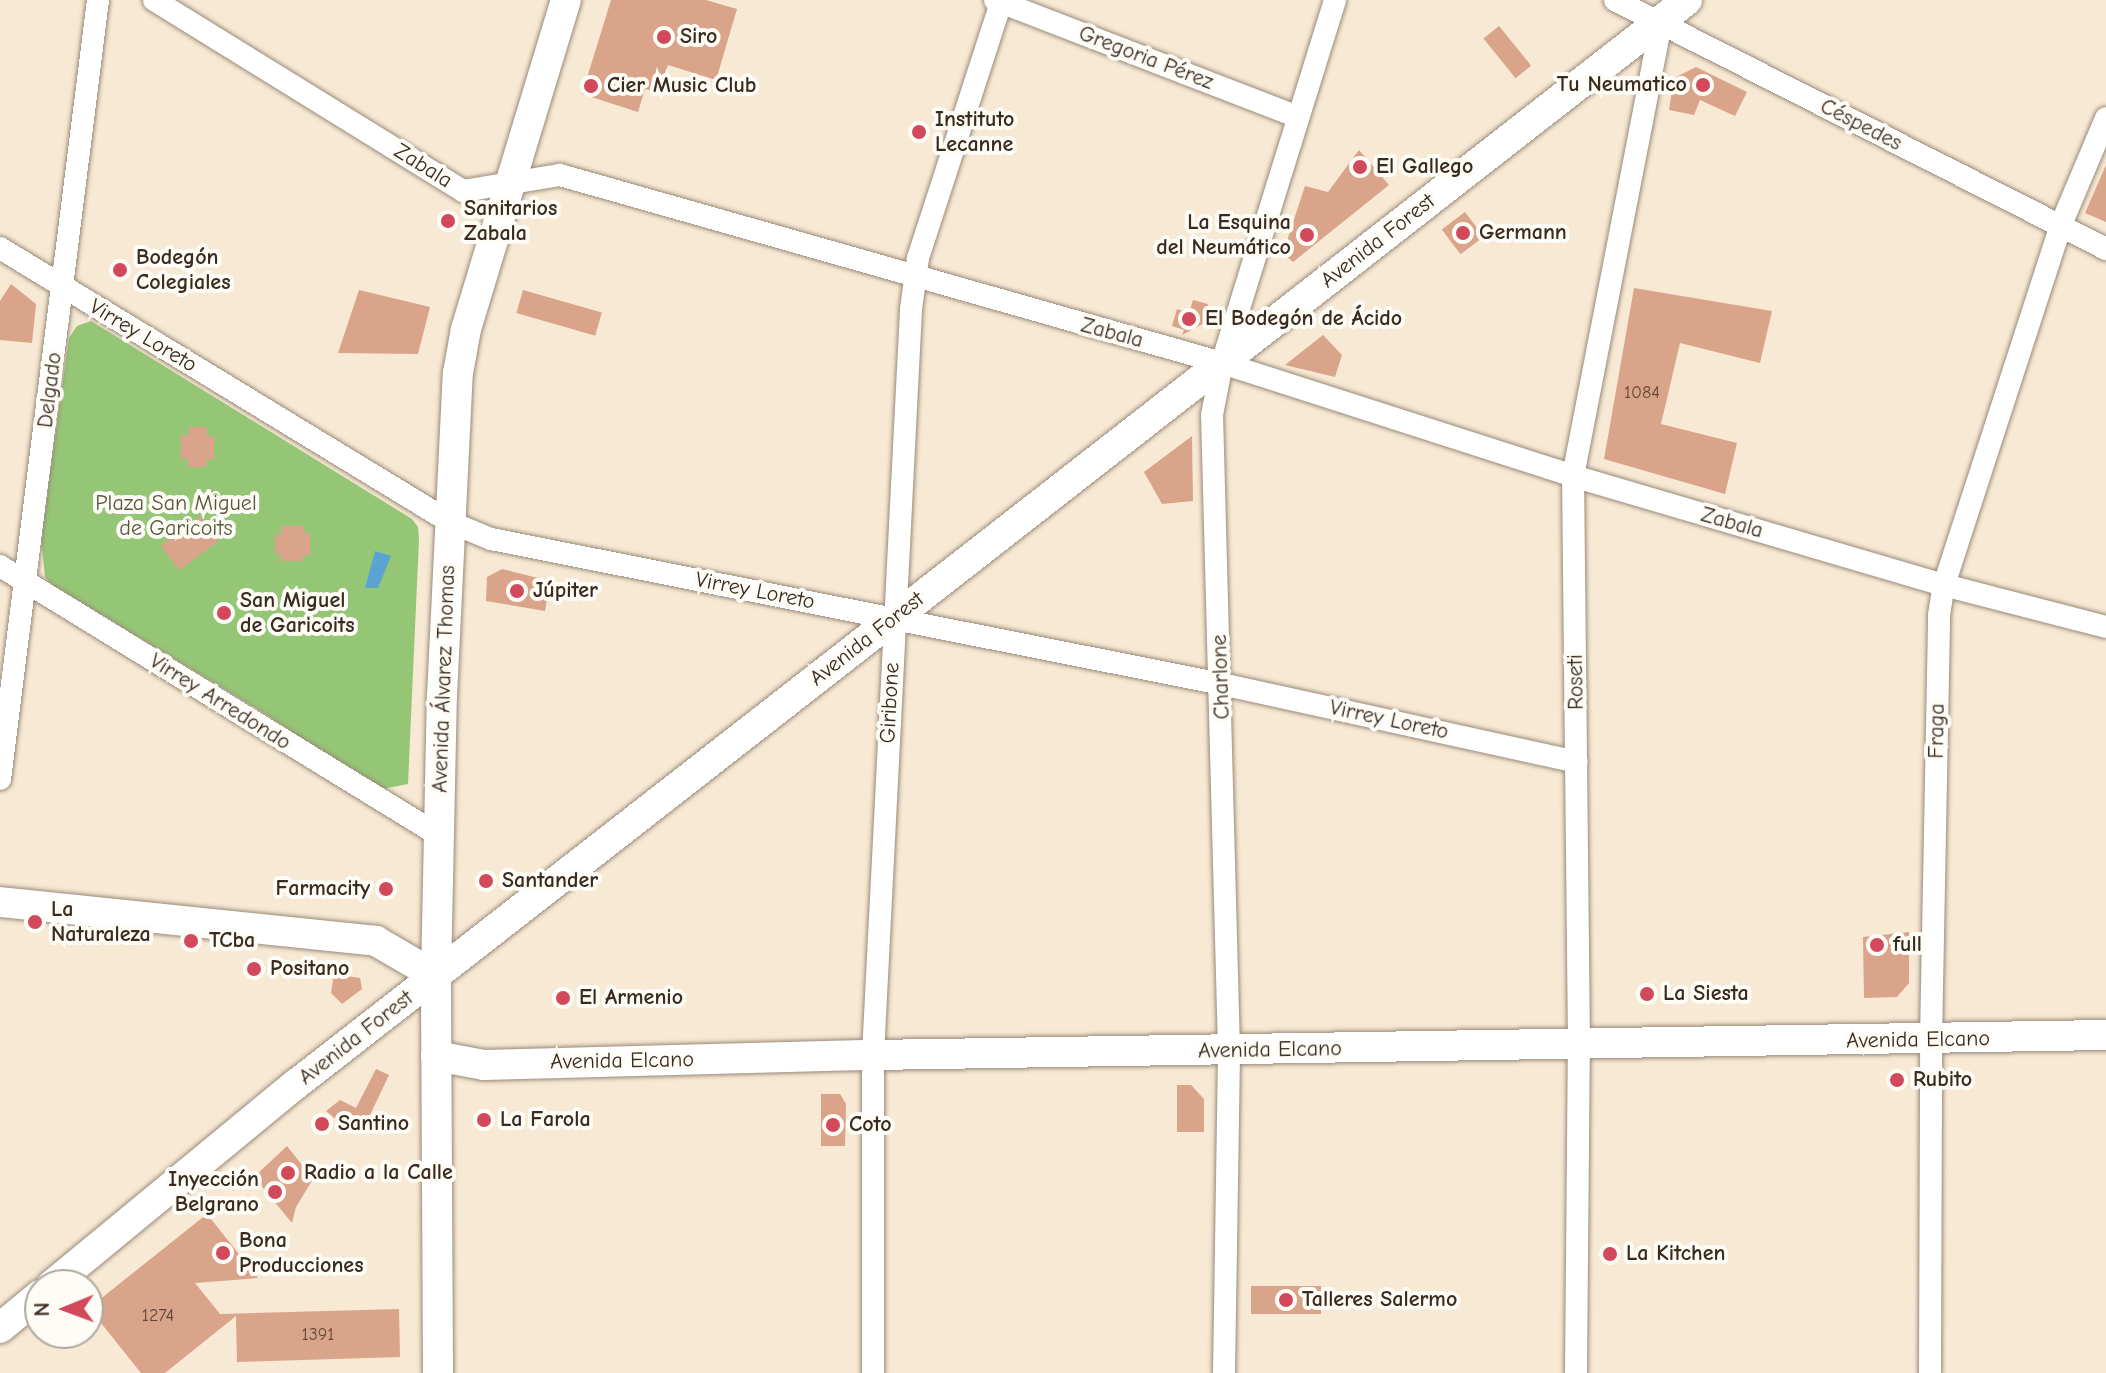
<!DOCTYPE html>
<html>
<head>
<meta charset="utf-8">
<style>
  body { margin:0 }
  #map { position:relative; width:2106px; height:1373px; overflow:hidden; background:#f7e9d4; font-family:"Comic Neue",sans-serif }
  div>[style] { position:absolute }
  .green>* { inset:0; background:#95c676 }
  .water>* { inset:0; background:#5ba3d2 }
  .building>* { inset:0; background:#d9a489; transform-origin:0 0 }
  .roads { filter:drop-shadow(0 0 2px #998a79) drop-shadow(0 0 2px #998a79) }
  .minor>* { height:22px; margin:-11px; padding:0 11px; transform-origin:11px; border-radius:11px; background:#fff }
  .secondary>* { height:30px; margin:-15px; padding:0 15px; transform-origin:15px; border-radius:15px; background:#fff }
  .dots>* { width:22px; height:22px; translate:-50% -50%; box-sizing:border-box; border:4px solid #fdfcf7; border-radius:50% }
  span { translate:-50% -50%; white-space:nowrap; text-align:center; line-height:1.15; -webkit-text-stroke:8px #fdfcf7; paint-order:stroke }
  .number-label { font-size:18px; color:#624839 }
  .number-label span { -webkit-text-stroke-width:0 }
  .poi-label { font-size:22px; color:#3b2a1e; font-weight:700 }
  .left { translate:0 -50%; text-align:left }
  .right { translate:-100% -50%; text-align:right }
  .street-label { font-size:22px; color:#3b2a1e }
  .park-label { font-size:22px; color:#565938 }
  .north { position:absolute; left:24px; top:1269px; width:80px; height:80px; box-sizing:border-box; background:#fdfcf7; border:2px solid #afa8a0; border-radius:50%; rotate:269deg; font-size:22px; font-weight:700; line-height:32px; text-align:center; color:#3b2a1e }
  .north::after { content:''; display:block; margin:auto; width:28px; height:36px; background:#d1495b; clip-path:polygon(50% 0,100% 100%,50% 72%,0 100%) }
</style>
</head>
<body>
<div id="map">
  <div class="green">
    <div style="clip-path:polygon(91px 321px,412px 519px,418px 527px,419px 539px,408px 784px,377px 790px,267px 715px,51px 584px,45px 577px,41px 538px,69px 338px,77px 326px)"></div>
  </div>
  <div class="water">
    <div style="clip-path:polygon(375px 551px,391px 556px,378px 588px,365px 588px)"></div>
  </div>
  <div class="building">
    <div style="clip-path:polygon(611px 0,706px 0,737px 9px,716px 80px,668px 65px,660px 93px,645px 89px,638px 112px,582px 94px)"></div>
    <div style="left:1499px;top:26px;width:51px;height:20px;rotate:51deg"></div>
    <div style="clip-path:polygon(1696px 67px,1747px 92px,1735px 116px,1700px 100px,1694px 115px,1669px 110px,1674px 78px)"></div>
    <div style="clip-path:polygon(1359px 150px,1389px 185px,1293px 262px,1283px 253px,1305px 186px,1328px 192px)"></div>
    <div style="clip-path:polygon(2106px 165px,2106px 222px,2085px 213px)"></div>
    <div style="left:1465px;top:212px;width:31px;height:29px;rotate:53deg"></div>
    <div style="clip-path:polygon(11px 284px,36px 304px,32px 343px,0 340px,0 301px)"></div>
    <div style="clip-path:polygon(1634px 288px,1772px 311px,1760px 363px,1680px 343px,1661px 424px,1737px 443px,1725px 494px,1604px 459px)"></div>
    <div style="clip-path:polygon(359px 290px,430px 307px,418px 354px,338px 353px)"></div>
    <div style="left:523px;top:290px;width:82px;height:24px;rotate:16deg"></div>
    <div style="clip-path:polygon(1193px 300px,1208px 304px,1204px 318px,1210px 320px,1182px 335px,1184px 330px,1172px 326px,1177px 309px,1189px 313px)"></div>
    <div style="clip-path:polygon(1323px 335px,1342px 355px,1335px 377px,1285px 365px)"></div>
    <div style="clip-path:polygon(189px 427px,207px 427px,207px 436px,214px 436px,214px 460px,206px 459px,206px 467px,188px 467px,188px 459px,181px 459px,181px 435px,189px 435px)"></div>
    <div style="clip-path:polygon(1192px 436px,1193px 501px,1162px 504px,1144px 472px)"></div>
    <div style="left:200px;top:516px;width:31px;height:49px;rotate:53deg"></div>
    <div style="clip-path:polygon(281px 526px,304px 526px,304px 533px,310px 533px,310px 555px,303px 555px,303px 561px,281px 561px,281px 554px,275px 554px,275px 534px,282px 534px)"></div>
    <div style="clip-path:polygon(502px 569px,550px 581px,545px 611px,486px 601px,487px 577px)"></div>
    <div style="clip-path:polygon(1909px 932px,1909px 983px,1897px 997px,1864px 998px,1863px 937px)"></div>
    <div style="clip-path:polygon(334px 974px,360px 978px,362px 989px,342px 1004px,331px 993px)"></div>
    <div style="clip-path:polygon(376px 1069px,389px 1075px,370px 1115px,391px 1126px,345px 1127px,326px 1111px,340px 1100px,356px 1108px)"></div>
    <div style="clip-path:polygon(1177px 1085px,1191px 1085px,1204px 1099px,1204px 1132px,1177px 1132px)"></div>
    <div style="clip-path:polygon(821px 1094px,840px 1094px,846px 1104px,845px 1146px,821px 1146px)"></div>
    <div style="clip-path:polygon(287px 1146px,313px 1179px,296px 1207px,292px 1223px,254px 1177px)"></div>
    <div style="clip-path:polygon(207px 1214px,258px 1278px,195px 1283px,220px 1314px,399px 1309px,400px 1357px,237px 1362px,236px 1316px,165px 1373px,141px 1373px,89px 1308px)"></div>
    <div style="left:1321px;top:1286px;width:28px;height:70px;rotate:90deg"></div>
  </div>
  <div class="roads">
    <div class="minor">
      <div style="left:154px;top:0;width:363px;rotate:31.7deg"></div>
      <div style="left:463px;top:191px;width:98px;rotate:-9.4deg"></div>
      <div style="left:560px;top:175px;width:688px;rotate:15.85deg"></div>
      <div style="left:1222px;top:363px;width:369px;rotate:17.8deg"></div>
      <div style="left:1573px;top:476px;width:387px;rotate:16.4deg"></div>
      <div style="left:1944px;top:585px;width:167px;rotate:14.5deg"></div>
      <div style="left:995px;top:0;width:325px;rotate:21.1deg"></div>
      <div style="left:1615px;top:0;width:551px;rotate:26.89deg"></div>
      <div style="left:0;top:248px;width:527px;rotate:31.34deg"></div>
      <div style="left:450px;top:522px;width:44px;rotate:22.5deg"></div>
      <div style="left:491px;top:539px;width:745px;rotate:11.22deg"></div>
      <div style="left:1222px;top:684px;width:363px;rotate:12.4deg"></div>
      <div style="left:0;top:566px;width:516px;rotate:31.53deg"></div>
      <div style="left:0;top:779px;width:785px;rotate:-82.83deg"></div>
      <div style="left:873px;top:1373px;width:318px;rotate:-90deg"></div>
      <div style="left:873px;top:1055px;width:747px;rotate:-87.08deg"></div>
      <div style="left:911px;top:309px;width:51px;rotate:-82.2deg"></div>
      <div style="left:918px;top:258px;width:271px;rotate:-72deg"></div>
      <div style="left:1224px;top:1373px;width:323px;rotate:-89.1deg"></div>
      <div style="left:1229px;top:1050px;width:635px;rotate:-91.53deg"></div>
      <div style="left:1212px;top:415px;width:53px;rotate:-79.1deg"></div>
      <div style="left:1222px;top:363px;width:380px;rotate:-72.7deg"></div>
      <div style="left:1576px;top:1373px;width:328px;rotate:-89.5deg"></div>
      <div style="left:1579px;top:1045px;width:569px;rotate:-90.6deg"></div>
      <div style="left:1573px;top:476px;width:469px;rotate:-79deg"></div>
      <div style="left:1930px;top:1373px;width:333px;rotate:-89.8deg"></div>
      <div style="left:1931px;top:1040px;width:425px;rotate:-88.9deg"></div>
      <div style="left:1939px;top:615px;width:30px;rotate:-81deg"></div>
      <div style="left:1944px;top:585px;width:376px;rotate:-72deg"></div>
      <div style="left:2060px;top:227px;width:118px;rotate:-67.1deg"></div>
    </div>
    <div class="secondary">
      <div style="left:0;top:902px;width:378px;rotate:5.9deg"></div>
      <div style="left:376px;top:941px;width:69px;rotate:30.3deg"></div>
      <div style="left:436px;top:1056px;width:49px;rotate:10.6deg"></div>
      <div style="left:484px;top:1065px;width:389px;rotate:-1.5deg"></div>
      <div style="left:873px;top:1055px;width:1233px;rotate:-0.93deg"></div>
      <div style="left:52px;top:1285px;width:315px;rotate:-39.5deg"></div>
      <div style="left:295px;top:1085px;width:1765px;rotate:-37.93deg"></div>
      <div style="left:0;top:1328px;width:52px;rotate:-39.5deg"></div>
      <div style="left:438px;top:1373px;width:397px;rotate:-90.3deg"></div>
      <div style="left:436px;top:976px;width:280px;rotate:-88.8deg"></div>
      <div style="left:442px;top:696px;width:323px;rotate:-87.2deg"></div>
      <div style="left:458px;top:373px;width:45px;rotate:-79.7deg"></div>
      <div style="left:466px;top:329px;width:344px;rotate:-73.1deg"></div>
    </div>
  </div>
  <div class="dots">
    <div style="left:664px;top:37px;background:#d1495b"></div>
    <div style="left:1703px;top:85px;background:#d1495b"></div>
    <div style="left:591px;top:86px;background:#d1495b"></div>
    <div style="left:919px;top:132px;background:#d1495b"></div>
    <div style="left:1360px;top:167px;background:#d1495b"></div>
    <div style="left:448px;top:221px;background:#d1495b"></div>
    <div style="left:1463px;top:233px;background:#d1495b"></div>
    <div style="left:1307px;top:235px;background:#d1495b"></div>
    <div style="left:120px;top:270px;background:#d1495b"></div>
    <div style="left:1189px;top:319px;background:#d1495b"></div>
    <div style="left:517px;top:591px;background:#d1495b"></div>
    <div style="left:224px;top:613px;background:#d1495b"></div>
    <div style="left:486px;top:881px;background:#d1495b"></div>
    <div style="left:386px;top:889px;background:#d1495b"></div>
    <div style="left:35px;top:922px;background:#d1495b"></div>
    <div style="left:191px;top:941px;background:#d1495b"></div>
    <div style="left:1877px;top:945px;background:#d1495b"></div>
    <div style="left:254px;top:969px;background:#d1495b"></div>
    <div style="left:1647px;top:994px;background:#d1495b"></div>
    <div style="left:563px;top:998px;background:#d1495b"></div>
    <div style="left:1897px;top:1080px;background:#d1495b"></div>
    <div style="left:484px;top:1120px;background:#d1495b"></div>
    <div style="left:322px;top:1124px;background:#d1495b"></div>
    <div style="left:833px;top:1125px;background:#d1495b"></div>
    <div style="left:288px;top:1173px;background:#d1495b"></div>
    <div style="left:275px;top:1192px;background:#d1495b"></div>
    <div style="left:223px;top:1253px;background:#d1495b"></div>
    <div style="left:1610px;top:1254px;background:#d1495b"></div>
    <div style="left:1286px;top:1300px;background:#d1495b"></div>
  </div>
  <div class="number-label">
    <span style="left:1642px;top:393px">1084</span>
    <span style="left:158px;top:1316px">1274</span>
    <span style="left:318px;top:1335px">1391</span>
  </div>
  <div class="poi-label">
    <span class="left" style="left:680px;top:37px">Siro</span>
    <span class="right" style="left:1687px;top:85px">Tu Neumatico</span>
    <span class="left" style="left:607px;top:86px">Cier Music Club</span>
    <span class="left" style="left:935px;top:132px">Instituto<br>Lecanne</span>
    <span class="left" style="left:1376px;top:167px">El Gallego</span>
    <span class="left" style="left:464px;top:221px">Sanitarios<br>Zabala</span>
    <span class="right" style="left:1291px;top:235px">La Esquina<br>del Neumático</span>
    <span class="left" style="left:1479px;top:233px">Germann</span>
    <span class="left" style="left:136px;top:270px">Bodegón<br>Colegiales</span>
    <span class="left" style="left:1205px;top:319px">El Bodegón de Ácido</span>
    <span class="left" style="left:533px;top:591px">Júpiter</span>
    <span class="left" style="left:240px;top:613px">San Miguel<br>de Garicoits</span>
    <span class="left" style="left:502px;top:881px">Santander</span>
    <span class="right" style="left:370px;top:889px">Farmacity</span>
    <span class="left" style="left:51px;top:922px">La<br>Naturaleza</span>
    <span class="left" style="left:209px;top:941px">TCba</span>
    <span class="left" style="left:1893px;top:945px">full</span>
    <span class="left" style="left:270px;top:969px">Positano</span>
    <span class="left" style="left:1663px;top:994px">La Siesta</span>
    <span class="left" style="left:579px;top:998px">El Armenio</span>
    <span class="left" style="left:1913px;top:1080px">Rubito</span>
    <span class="left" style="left:500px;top:1120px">La Farola</span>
    <span class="left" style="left:338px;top:1124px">Santino</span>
    <span class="left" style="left:849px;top:1125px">Coto</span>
    <span class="left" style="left:304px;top:1173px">Radio a la Calle</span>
    <span class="right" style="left:259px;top:1192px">Inyección<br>Belgrano</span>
    <span class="left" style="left:239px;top:1253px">Bona<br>Producciones</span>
    <span class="left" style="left:1626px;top:1254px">La Kitchen</span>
    <span class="left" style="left:1302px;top:1300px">Talleres Salermo</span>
  </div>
  <div class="street-label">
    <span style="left:1146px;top:58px;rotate:21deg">Gregoria Pérez</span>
    <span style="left:1861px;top:125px;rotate:27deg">Céspedes</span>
    <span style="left:423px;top:166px;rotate:32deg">Zabala</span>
    <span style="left:1378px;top:241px;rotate:-38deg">Avenida Forest</span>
    <span style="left:1112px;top:333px;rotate:15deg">Zabala</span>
    <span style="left:143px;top:336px;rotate:31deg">Virrey Loreto</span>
    <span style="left:50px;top:390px;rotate:-83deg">Delgado</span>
    <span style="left:1732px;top:523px;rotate:16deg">Zabala</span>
    <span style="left:755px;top:591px;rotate:11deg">Virrey Loreto</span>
    <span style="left:867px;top:639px;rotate:-38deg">Avenida Forest</span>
    <span style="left:1221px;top:677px;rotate:-92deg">Charlone</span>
    <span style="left:444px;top:679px;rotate:-88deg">Avenida Álvarez Thomas</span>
    <span style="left:1576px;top:682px;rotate:-91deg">Roseti</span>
    <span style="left:220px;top:702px;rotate:32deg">Virrey Arredondo</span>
    <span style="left:890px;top:703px;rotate:-87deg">Giribone</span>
    <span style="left:1389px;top:720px;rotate:12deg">Virrey Loreto</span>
    <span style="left:1937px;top:731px;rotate:-89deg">Fraga</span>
    <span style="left:356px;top:1038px;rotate:-38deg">Avenida Forest</span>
    <span style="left:1918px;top:1040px;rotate:-1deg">Avenida Elcano</span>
    <span style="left:1270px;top:1050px;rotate:-1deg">Avenida Elcano</span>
    <span style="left:622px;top:1061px;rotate:-1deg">Avenida Elcano</span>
  </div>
  <div class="park-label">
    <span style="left:176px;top:516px">Plaza San Miguel<br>de Garicoits</span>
  </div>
  <div class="north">N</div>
</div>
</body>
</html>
